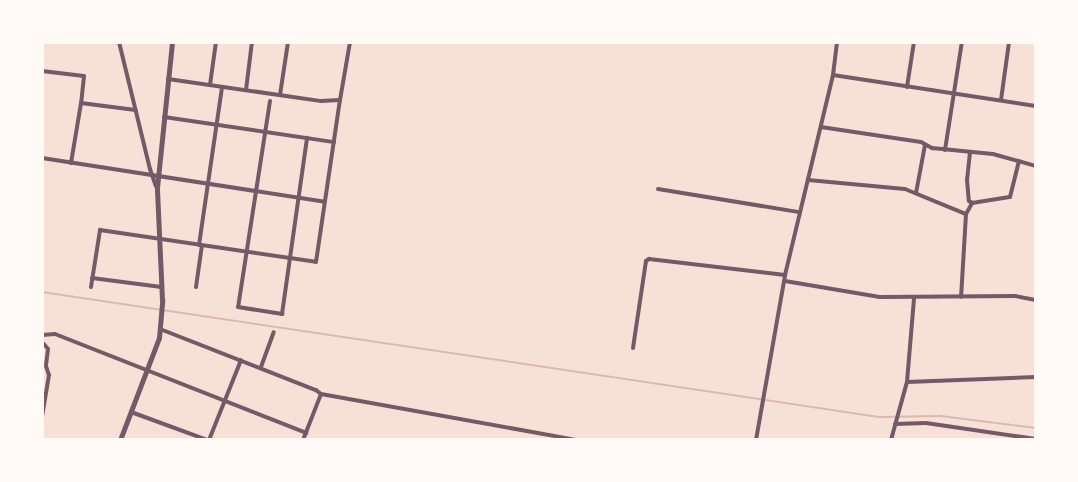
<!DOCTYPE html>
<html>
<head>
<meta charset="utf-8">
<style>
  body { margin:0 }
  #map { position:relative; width:1078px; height:482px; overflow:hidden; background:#f7e1d7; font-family:Poppins,sans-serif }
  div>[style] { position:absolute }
  .stream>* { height:2px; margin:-1px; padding:0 1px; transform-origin:1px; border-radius:1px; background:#dcb8b0 }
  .minor>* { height:4px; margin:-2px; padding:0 2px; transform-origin:2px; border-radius:2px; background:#755966 }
  .tertiary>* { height:4.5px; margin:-2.25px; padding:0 2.25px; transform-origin:2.25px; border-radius:2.25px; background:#755966 }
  span { translate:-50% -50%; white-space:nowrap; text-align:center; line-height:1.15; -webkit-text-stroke:6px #fffaf5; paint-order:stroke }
  .frame { position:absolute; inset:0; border:44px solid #fffaf5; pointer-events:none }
</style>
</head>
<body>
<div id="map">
  <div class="stream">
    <div style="left:42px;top:292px;width:846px;rotate:8.49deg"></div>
    <div style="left:879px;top:417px;width:62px;rotate:-0.9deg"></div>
    <div style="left:941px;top:416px;width:96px;rotate:7.2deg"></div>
  </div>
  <div class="minor">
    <div style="left:119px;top:42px;width:131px;rotate:76.3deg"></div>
    <div style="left:150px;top:169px;width:18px;rotate:71deg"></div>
    <div style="left:42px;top:71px;width:42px;rotate:6.8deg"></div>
    <div style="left:84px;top:76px;width:27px;rotate:96deg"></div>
    <div style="left:81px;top:103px;width:55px;rotate:7.3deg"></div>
    <div style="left:833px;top:75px;width:205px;rotate:8.7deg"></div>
    <div style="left:168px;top:79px;width:155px;rotate:8.2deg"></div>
    <div style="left:321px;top:101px;width:19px;rotate:-3deg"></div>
    <div style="left:340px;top:100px;width:59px;rotate:-80.2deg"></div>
    <div style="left:210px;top:85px;width:43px;rotate:-82.1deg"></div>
    <div style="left:907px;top:87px;width:46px;rotate:-81.2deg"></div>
    <div style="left:246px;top:90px;width:48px;rotate:-82.9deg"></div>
    <div style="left:280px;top:95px;width:54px;rotate:-81.4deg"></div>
    <div style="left:1001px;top:100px;width:59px;rotate:-82.1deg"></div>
    <div style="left:270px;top:101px;width:208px;rotate:98.8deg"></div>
    <div style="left:238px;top:307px;width:45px;rotate:9deg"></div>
    <div style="left:282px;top:314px;width:178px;rotate:-81.9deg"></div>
    <div style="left:164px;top:117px;width:172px;rotate:8.4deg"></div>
    <div style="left:821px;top:127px;width:101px;rotate:8.5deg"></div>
    <div style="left:921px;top:142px;width:13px;rotate:29deg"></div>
    <div style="left:932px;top:148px;width:61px;rotate:5.6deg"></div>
    <div style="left:993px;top:154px;width:45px;rotate:15.6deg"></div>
    <div style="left:945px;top:150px;width:109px;rotate:-81.1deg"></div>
    <div style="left:970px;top:152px;width:28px;rotate:96deg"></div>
    <div style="left:967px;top:180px;width:21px;rotate:85deg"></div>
    <div style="left:969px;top:201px;width:4px;rotate:34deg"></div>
    <div style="left:42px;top:158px;width:286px;rotate:8.8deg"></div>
    <div style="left:71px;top:163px;width:61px;rotate:-80.5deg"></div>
    <div style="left:808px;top:180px;width:97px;rotate:5.3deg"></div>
    <div style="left:905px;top:189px;width:66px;rotate:22.3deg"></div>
    <div style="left:966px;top:214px;width:83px;rotate:93.4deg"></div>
    <div style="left:658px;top:189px;width:143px;rotate:9.3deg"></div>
    <div style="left:916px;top:193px;width:49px;rotate:-79.4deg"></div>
    <div style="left:966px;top:214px;width:13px;rotate:-61deg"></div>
    <div style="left:972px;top:203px;width:38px;rotate:-9deg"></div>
    <div style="left:1010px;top:197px;width:37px;rotate:-76deg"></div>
    <div style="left:199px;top:245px;width:160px;rotate:-81.7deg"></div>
    <div style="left:92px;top:278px;width:70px;rotate:7.4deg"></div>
    <div style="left:785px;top:281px;width:96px;rotate:9.6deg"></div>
    <div style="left:880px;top:297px;width:135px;rotate:-0.4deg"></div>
    <div style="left:1015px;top:296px;width:21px;rotate:11deg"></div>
    <div style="left:91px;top:287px;width:58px;rotate:-81deg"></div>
    <div style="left:100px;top:230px;width:218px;rotate:8.4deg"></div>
    <div style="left:316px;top:262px;width:164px;rotate:-81.6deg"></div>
    <div style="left:196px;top:287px;width:42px;rotate:-81.9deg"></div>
    <div style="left:160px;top:329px;width:168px;rotate:21.4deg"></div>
    <div style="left:316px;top:390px;width:6px;rotate:39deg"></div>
    <div style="left:321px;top:394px;width:259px;rotate:10.2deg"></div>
    <div style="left:42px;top:335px;width:13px;rotate:-4deg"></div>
    <div style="left:55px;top:334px;width:270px;rotate:21.5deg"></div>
    <div style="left:42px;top:342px;width:9px;rotate:49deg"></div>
    <div style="left:48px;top:349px;width:17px;rotate:97deg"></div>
    <div style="left:46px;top:366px;width:9px;rotate:72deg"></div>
    <div style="left:49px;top:375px;width:43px;rotate:99.5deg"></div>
    <div style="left:633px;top:348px;width:88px;rotate:-81.5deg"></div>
    <div style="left:646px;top:261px;width:4px;rotate:-34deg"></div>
    <div style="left:649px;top:259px;width:137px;rotate:6.7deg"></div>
    <div style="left:261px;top:367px;width:37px;rotate:-70deg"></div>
    <div style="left:907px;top:382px;width:129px;rotate:-2.2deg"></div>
    <div style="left:131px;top:412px;width:81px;rotate:20.2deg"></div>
    <div style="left:895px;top:424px;width:31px;rotate:-2deg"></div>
    <div style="left:926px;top:423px;width:111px;rotate:8.3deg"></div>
    <div style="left:209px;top:440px;width:86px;rotate:-68.2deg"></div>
    <div style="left:303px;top:440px;width:49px;rotate:-68.6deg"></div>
    <div style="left:756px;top:440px;width:168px;rotate:-80deg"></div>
    <div style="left:785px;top:275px;width:206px;rotate:-76.5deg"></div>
    <div style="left:833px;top:75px;width:33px;rotate:-83deg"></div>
    <div style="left:891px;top:440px;width:60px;rotate:-74.6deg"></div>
    <div style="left:907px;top:382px;width:84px;rotate:-85.2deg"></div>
  </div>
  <div class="tertiary">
    <div style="left:120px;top:440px;width:109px;rotate:-69.1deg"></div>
    <div style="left:159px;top:338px;width:38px;rotate:-85deg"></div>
    <div style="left:162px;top:300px;width:112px;rotate:-92.6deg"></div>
    <div style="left:157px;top:188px;width:147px;rotate:-84.1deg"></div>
  </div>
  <div class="frame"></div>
</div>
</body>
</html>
